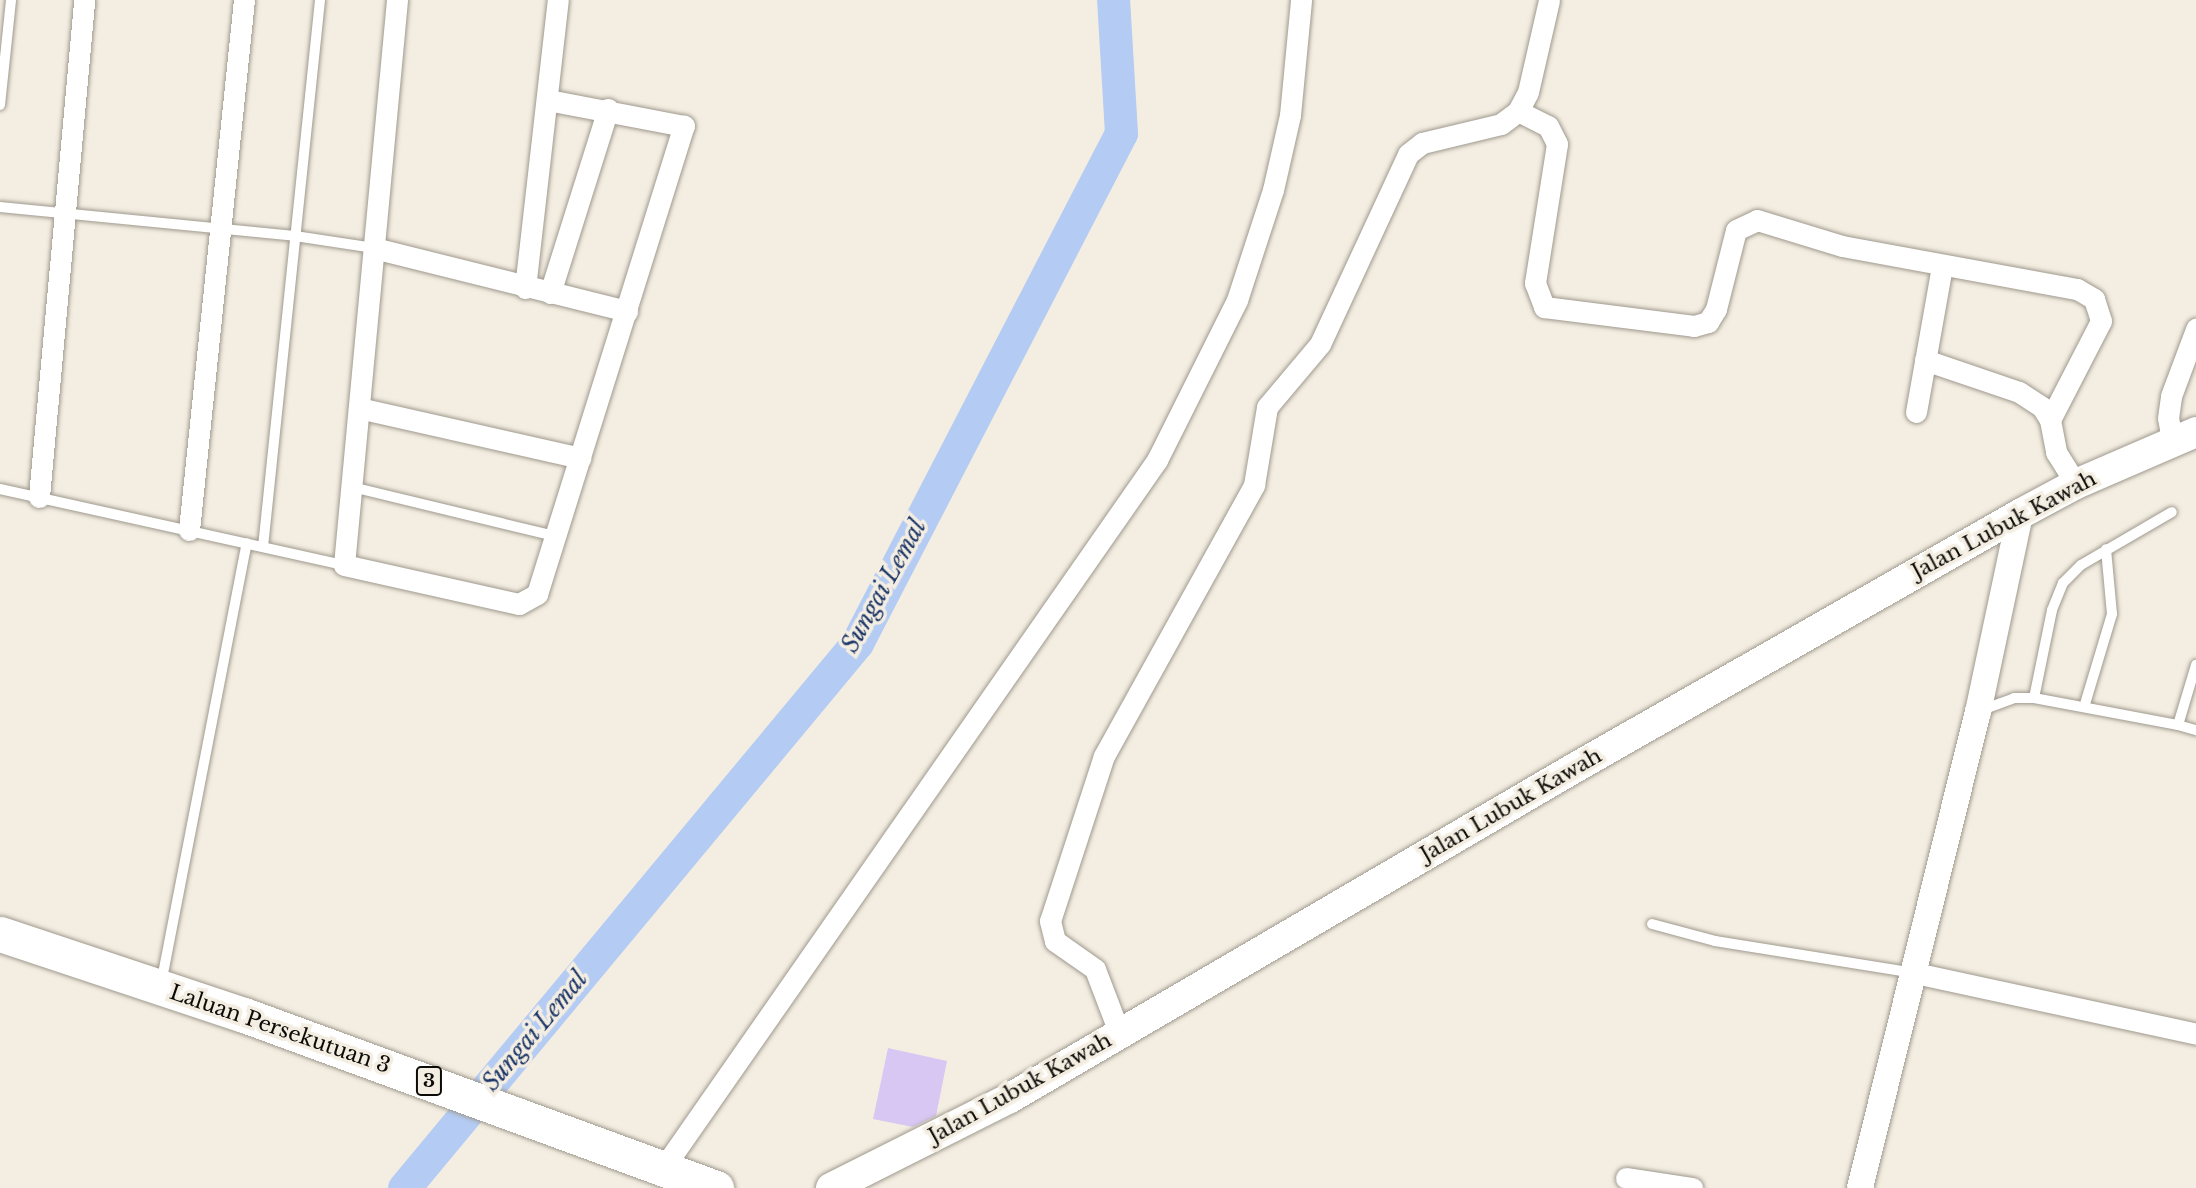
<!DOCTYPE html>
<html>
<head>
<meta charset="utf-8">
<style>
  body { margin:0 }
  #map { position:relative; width:2196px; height:1188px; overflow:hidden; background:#f4eee2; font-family:"Libre Baskerville",serif }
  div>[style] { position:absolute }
  .river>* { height:33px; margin:-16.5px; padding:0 16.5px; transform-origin:16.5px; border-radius:16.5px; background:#b4cbf3 }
  .building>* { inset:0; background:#d8c7f3 }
  .roads { filter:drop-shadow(0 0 2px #9f998e) drop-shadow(0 0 2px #9f998e) }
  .service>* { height:10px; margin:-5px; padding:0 5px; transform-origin:5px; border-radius:5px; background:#fff }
  .minor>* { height:21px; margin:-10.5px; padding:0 10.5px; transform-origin:10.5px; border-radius:10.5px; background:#fff }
  .tertiary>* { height:26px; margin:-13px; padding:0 13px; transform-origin:13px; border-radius:13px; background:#fff }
  .secondary>* { height:30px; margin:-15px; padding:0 15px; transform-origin:15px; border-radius:15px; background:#fff }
  .trunk>* { height:35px; margin:-17.5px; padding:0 17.5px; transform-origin:17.5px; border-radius:17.5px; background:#fff }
  span { translate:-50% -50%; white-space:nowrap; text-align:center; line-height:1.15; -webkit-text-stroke:7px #f4eee2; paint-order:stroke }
  .shield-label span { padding:2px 5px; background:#f4eee2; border:2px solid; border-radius:5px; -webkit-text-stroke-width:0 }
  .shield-label { font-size:19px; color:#0d0b08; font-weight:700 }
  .street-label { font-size:21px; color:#0d0b08 }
  .water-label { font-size:23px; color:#1c3667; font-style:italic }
</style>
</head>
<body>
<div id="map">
  <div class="river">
    <div style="left:404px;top:1188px;width:709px;rotate:-50.27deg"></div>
    <div style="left:857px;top:643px;width:574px;rotate:-62.63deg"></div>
    <div style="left:1121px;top:133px;width:133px;rotate:-93.4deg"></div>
  </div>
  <div class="building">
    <div style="clip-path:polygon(888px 1048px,947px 1061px,936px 1116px,913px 1127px,873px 1119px)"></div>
  </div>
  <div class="roads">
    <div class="service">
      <div style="left:0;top:105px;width:106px;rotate:-84deg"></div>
      <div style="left:0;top:207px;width:296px;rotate:5.6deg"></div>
      <div style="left:295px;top:236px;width:80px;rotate:8.6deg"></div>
      <div style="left:352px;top:487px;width:209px;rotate:13.6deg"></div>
      <div style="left:0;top:489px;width:352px;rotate:12.5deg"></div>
      <div style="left:263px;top:547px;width:550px;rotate:-84.05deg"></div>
      <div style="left:2034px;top:698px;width:90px;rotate:-78.4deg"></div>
      <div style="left:2052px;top:610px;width:29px;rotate:-68deg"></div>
      <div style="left:2063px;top:583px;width:25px;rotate:-45deg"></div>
      <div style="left:2081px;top:565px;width:105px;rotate:-30.2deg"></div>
      <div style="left:2085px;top:704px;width:94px;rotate:-73.3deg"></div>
      <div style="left:2112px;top:614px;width:65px;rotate:-95.3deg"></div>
      <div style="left:1979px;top:711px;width:37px;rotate:-20deg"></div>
      <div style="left:2014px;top:698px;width:20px"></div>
      <div style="left:2034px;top:698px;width:147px;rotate:10.6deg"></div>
      <div style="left:2178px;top:725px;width:63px;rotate:-73.3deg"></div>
      <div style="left:2178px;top:725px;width:19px;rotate:16deg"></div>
      <div style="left:1652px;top:924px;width:65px;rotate:15.1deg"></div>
      <div style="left:1715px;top:941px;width:202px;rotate:9.1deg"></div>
      <div style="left:161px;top:984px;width:449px;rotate:-79deg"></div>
    </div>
    <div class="minor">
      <div style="left:397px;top:0;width:567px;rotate:95.36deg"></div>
      <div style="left:344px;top:565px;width:179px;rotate:12.6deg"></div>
      <div style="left:519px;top:604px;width:21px;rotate:-29deg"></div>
      <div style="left:537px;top:594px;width:491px;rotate:-72.6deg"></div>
      <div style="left:684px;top:126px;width:138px;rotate:-169.2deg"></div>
      <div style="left:1518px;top:111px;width:34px;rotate:27deg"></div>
      <div style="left:1548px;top:126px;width:20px;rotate:63deg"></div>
      <div style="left:1557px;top:144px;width:141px;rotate:99deg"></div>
      <div style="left:1535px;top:283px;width:26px;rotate:69deg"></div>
      <div style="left:1544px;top:307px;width:151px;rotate:7.2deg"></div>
      <div style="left:1694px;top:326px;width:15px;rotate:-16deg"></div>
      <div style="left:1708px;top:322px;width:15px;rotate:-58deg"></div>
      <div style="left:1716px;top:309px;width:81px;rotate:-75.8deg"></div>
      <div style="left:1736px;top:230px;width:23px;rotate:-25deg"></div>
      <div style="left:1757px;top:220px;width:89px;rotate:17deg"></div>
      <div style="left:1842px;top:246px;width:239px;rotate:10.4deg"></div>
      <div style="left:2077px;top:289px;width:20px;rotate:30deg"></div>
      <div style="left:2094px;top:299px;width:23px;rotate:72deg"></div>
      <div style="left:2101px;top:321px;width:111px;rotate:117.3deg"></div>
      <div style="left:374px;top:248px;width:261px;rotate:14deg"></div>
      <div style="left:525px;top:288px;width:290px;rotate:-83.5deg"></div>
      <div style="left:550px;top:293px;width:193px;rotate:-72.5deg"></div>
      <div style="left:1925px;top:360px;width:99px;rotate:18.8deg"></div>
      <div style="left:2019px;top:392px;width:27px;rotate:33deg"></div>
      <div style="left:2042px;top:407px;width:15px;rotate:58deg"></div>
      <div style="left:2050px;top:420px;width:33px;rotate:79deg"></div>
      <div style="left:2056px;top:452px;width:38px;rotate:58deg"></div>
      <div style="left:359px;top:408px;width:227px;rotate:12.7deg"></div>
      <div style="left:1916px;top:412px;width:148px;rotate:-79.9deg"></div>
      <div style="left:2172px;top:440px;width:22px;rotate:-100deg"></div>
      <div style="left:2168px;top:418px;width:22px;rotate:-82deg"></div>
      <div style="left:2171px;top:396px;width:72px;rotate:-69.5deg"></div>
      <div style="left:39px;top:497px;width:499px;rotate:-84.8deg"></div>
      <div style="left:189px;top:530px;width:533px;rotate:-84.08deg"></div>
      <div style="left:1915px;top:973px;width:288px;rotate:12.2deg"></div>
      <div style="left:1119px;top:1032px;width:67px;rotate:-110.9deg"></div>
      <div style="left:1095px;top:969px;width:49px;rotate:-145deg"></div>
      <div style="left:1055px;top:941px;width:21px;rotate:-104deg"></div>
      <div style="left:1050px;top:921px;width:174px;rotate:-71.9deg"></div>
      <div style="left:1104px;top:756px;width:310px;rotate:-61deg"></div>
      <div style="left:1254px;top:485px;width:79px;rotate:-80.5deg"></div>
      <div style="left:1267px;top:407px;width:82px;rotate:-49.9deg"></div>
      <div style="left:1320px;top:344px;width:209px;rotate:-65.1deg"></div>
      <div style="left:1408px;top:154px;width:18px;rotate:-38deg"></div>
      <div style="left:1422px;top:143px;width:81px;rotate:-13.5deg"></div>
      <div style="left:1501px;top:124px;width:21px;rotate:-37deg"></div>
      <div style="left:1518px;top:111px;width:21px;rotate:-62deg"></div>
      <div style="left:1528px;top:92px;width:94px;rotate:-77.1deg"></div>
      <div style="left:664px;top:1167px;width:862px;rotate:-55.11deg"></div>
      <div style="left:1157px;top:460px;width:179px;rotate:-63.4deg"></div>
      <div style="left:1237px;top:300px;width:116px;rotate:-71.9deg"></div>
      <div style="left:1273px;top:190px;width:77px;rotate:-77.2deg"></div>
      <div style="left:1290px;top:115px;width:116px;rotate:-84.5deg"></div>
      <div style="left:1626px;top:1178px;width:67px;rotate:8.6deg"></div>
    </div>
    <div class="tertiary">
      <div style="left:1860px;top:1188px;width:490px;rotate:-76.1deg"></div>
      <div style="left:1978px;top:712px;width:202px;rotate:-78deg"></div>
    </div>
    <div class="secondary">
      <div style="left:831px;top:1188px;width:200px;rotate:-26.7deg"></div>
      <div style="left:1010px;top:1098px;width:658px;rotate:-30.31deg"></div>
      <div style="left:1578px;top:766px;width:509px;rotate:-29.69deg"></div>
      <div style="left:2020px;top:514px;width:64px;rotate:-28.2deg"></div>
      <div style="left:2076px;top:484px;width:131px;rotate:-23.4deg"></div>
    </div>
    <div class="trunk">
      <div style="left:0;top:934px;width:257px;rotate:18.4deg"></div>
      <div style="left:244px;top:1015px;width:503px;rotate:20.13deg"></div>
    </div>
  </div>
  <div class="shield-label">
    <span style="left:429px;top:1081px">3</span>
  </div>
  <div class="street-label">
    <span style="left:2004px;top:525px;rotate:-28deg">Jalan Lubuk Kawah</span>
    <span style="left:1511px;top:805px;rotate:-30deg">Jalan Lubuk Kawah</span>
    <span style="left:280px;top:1029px;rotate:19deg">Laluan Persekutuan 3</span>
    <span style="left:1020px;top:1088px;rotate:-29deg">Jalan Lubuk Kawah</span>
  </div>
  <div class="water-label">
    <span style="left:884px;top:586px;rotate:-61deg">Sungai Lemal</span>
    <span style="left:535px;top:1031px;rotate:-50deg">Sungai Lemal</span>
  </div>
</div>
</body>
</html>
